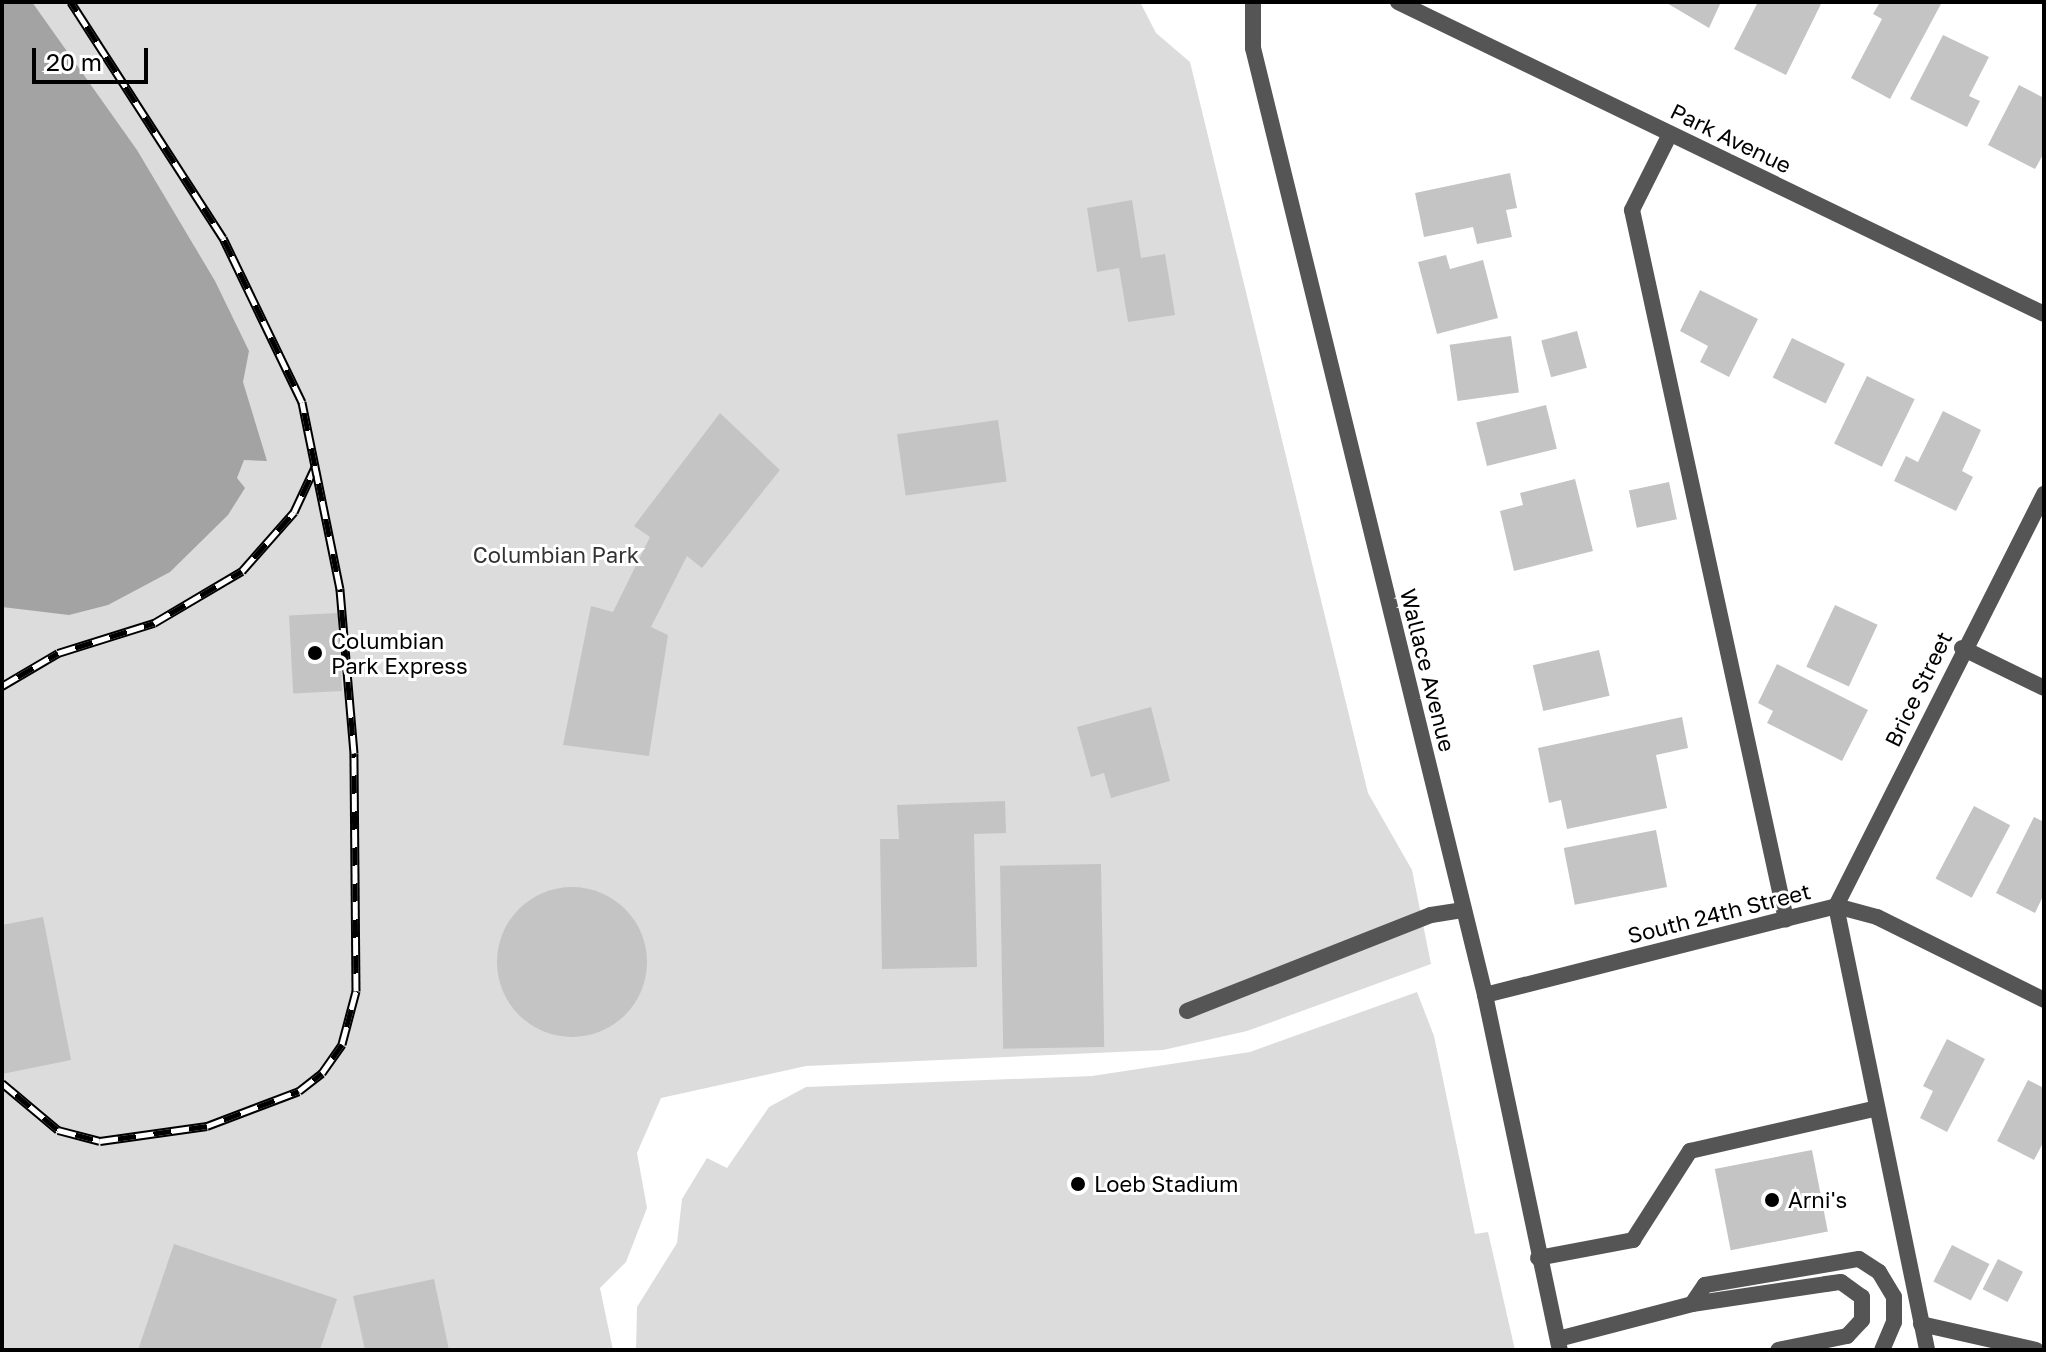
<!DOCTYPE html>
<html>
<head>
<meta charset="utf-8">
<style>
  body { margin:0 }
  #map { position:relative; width:2046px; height:1352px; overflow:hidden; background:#fff; font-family:"Golos Text",sans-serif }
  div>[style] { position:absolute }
  .green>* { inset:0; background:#dcdcdc }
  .water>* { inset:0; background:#a3a3a3 }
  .building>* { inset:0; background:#c4c4c4; transform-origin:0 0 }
  .round { border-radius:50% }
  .lane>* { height:16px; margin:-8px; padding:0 8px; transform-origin:8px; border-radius:8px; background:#555 }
  .street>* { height:16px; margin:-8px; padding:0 8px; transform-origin:8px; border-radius:8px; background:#555 }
  .rail>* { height:9px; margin-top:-4.5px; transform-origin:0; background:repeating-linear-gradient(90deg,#fff 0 18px,#000 0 36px); box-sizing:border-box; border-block:2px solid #000 }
  .dots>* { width:22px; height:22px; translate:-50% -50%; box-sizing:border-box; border:4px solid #fff; border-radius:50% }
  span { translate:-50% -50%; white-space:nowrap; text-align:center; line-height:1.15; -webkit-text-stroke:6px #fff; paint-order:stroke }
  .street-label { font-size:22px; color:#000 }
  .park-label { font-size:22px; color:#333 }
  .poi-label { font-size:22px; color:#000 }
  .left { translate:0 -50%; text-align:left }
  .frame { position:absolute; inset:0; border:4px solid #000; pointer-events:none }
  .scale { position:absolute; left:32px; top:48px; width:116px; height:36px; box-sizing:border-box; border:4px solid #000; border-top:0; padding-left:10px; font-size:24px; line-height:28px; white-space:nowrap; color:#000; -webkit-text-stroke:6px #fff; paint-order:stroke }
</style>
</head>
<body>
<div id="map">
  <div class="green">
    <div style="clip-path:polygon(2px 2px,1140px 2px,1156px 33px,1190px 62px,1368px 793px,1412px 870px,1431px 964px,1247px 1031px,1163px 1050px,806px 1066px,661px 1098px,637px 1153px,647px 1208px,626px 1262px,600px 1288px,613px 1350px,2px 1350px)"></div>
    <div style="clip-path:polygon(1417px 992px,1434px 1036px,1475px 1234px,1488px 1232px,1515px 1350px,636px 1350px,637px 1307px,677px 1243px,682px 1199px,707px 1158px,727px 1168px,769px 1107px,806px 1087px,1092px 1076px,1250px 1052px)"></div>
  </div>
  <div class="water">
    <div style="clip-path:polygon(2px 2px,32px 2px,137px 150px,215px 281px,249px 351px,243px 382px,267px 461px,244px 460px,237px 478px,245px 488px,228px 515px,170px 572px,108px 605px,69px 615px,2px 607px)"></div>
  </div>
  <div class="building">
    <div style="clip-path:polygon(1665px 2px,1721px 2px,1709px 28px)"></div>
    <div style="clip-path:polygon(1758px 2px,1822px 2px,1786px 75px,1734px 49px)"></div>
    <div style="clip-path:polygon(1880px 2px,1942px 2px,1890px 99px,1851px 78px,1882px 19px,1873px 14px)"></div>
    <div style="clip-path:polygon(1943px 35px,1989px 57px,1969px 96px,1980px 101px,1967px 127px,1910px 99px)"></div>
    <div style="clip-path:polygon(2019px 85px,2044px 98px,2044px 153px,2035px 169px,1988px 145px)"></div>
    <div style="clip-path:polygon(1510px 173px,1517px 208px,1506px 210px,1512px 237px,1477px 244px,1473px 227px,1424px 237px,1415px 193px)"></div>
    <div style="clip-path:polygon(1132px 200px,1141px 258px,1165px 254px,1175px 315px,1128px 322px,1119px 268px,1097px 272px,1087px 208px)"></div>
    <div style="clip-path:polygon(1446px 255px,1450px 269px,1483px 260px,1498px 318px,1437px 334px,1418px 262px)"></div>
    <div style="clip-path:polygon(1700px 290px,1758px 319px,1729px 377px,1700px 362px,1708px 346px,1680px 331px)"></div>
    <div style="left:1577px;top:331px;width:38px;height:37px;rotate:75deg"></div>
    <div style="left:1511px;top:336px;width:57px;height:62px;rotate:82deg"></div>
    <div style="left:1792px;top:338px;width:59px;height:44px;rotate:26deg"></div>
    <div style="left:1867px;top:376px;width:53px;height:75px;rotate:26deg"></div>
    <div style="left:1546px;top:405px;width:45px;height:72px;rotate:76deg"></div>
    <div style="clip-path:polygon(1943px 411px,1981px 430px,1962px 471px,1973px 477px,1956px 511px,1894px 481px,1906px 456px,1918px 462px)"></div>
    <div style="clip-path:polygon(720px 413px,780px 470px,702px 568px,687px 556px,651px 627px,668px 635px,649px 756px,563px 745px,591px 606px,613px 612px,650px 537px,634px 526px)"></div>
    <div style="left:998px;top:420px;width:62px;height:102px;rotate:82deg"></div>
    <div style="clip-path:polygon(1575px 479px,1593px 551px,1514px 571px,1500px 511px,1523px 505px,1520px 493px)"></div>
    <div style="left:1669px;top:482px;width:38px;height:41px;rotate:78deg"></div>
    <div style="left:1835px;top:605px;width:47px;height:68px;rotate:25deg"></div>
    <div style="left:338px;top:613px;width:78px;height:49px;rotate:87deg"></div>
    <div style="left:1599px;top:650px;width:47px;height:68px;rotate:77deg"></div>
    <div style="clip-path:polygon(1777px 664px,1868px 710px,1842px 761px,1767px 723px,1773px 711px,1758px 703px)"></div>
    <div style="clip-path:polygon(1151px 707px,1170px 781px,1111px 798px,1104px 773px,1091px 777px,1077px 727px)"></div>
    <div style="clip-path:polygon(1682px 717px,1688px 748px,1656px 755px,1667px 808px,1567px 829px,1561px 800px,1549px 803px,1538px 748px)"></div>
    <div style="clip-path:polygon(1005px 801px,1006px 833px,974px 834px,977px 967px,882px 969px,880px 839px,899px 839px,897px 805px)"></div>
    <div style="left:1974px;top:806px;width:41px;height:82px;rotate:28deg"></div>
    <div style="clip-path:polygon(2034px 817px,2044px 822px,2044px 894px,2035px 913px,1996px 893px)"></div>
    <div style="left:1656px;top:830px;width:58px;height:94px;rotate:79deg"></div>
    <div style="left:1101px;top:864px;width:183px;height:101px;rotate:89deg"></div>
    <div class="round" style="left:497px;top:887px;width:150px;height:150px"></div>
    <div style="clip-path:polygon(43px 917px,71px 1060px,2px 1074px,2px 925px)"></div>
    <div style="clip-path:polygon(1947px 1039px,1985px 1059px,1947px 1132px,1920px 1118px,1933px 1091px,1923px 1086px)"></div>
    <div style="clip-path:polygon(2028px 1080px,2044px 1088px,2044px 1141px,2034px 1160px,1997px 1141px)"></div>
    <div style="left:1812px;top:1150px;width:83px;height:99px;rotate:79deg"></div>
    <div style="clip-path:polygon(174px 1244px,337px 1299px,320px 1350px,138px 1350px)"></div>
    <div style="left:1952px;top:1245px;width:42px;height:41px;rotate:27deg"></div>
    <div style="left:1998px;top:1259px;width:28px;height:34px;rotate:27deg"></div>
    <div style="clip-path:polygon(434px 1279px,449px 1350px,365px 1350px,353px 1296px)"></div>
  </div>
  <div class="lane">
    <div style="left:1670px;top:134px;width:85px;rotate:116.6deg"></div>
    <div style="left:1632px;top:210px;width:726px;rotate:77.75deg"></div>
    <div style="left:1962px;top:648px;width:91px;rotate:26deg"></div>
    <div style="left:1836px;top:906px;width:453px;rotate:78.4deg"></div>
    <div style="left:1187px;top:1011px;width:262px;rotate:-21.5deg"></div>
    <div style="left:1431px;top:915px;width:33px;rotate:-9deg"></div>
    <div style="left:1538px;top:1258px;width:97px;rotate:-10.7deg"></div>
    <div style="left:1633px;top:1240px;width:106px;rotate:-57.4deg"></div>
    <div style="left:1690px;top:1151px;width:192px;rotate:-12.9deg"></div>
    <div style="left:1692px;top:1304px;width:23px;rotate:-56deg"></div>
    <div style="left:1705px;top:1285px;width:156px;rotate:-9.6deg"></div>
    <div style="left:1859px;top:1259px;width:24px;rotate:33deg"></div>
    <div style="left:1879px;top:1272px;width:29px;rotate:59deg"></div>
    <div style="left:1894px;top:1297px;width:25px;rotate:90deg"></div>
    <div style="left:1894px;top:1322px;width:30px;rotate:113deg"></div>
    <div style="left:1921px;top:1324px;width:118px;rotate:12.7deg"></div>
    <div style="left:1558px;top:1339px;width:138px;rotate:-14.6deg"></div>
    <div style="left:1692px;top:1304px;width:135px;rotate:-8.5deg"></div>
    <div style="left:1826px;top:1284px;width:15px;rotate:-8deg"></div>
    <div style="left:1841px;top:1282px;width:26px;rotate:36deg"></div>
    <div style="left:1862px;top:1297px;width:23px;rotate:90deg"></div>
    <div style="left:1862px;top:1320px;width:22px;rotate:133deg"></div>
    <div style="left:1847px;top:1336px;width:70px;rotate:168.5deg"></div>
  </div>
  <div class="street">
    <div style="left:1253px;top:2px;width:46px;rotate:90deg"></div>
    <div style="left:1253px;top:48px;width:975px;rotate:76.23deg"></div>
    <div style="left:1485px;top:995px;width:363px;rotate:78.1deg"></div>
    <div style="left:1398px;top:2px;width:717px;rotate:25.78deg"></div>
    <div style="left:1836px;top:906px;width:462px;rotate:-63.2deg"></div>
    <div style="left:1485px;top:995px;width:362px;rotate:-14.2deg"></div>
    <div style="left:1836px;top:906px;width:42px;rotate:15deg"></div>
    <div style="left:1877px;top:917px;width:186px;rotate:26.4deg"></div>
  </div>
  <div class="rail">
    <div style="left:2px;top:686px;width:65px;rotate:-30.5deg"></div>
    <div style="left:58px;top:653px;width:101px;rotate:-17.4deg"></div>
    <div style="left:154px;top:623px;width:102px;rotate:-30.6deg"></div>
    <div style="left:242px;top:571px;width:79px;rotate:-48.6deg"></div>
    <div style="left:294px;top:512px;width:50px;rotate:-65deg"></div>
    <div style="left:2px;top:1083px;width:73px;rotate:40deg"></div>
    <div style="left:58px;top:1130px;width:43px;rotate:14.7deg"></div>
    <div style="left:100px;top:1141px;width:108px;rotate:-8deg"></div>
    <div style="left:207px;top:1126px;width:98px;rotate:-20.8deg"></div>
    <div style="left:299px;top:1091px;width:29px;rotate:-38deg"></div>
    <div style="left:322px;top:1073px;width:35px;rotate:-55deg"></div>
    <div style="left:342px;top:1044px;width:55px;rotate:-75.2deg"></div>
    <div style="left:356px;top:991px;width:238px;rotate:-90.5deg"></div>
    <div style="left:354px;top:753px;width:165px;rotate:-94.9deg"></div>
    <div style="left:340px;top:589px;width:191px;rotate:-101.5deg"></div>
    <div style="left:302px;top:402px;width:182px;rotate:-115.7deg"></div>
    <div style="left:223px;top:238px;width:281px;rotate:-122.8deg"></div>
  </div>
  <div class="dots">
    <div style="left:315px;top:653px;background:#000"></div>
    <div style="left:1078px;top:1184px;background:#000"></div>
    <div style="left:1772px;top:1200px;background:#000"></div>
  </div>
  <div class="street-label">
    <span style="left:1731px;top:138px;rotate:26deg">Park Avenue</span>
    <span style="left:1428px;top:670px;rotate:76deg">Wallace Avenue</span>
    <span style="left:1918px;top:689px;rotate:-64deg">Brice Street</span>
    <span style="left:1719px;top:913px;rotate:-14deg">South 24th Street</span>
  </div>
  <div class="park-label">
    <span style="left:556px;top:555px">Columbian Park</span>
  </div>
  <div class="poi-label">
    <span class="left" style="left:331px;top:653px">Columbian<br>Park Express</span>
    <span class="left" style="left:1094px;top:1184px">Loeb Stadium</span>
    <span class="left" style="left:1788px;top:1200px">Arni's</span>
  </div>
  <div class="frame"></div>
  <div class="scale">20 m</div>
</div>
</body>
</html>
